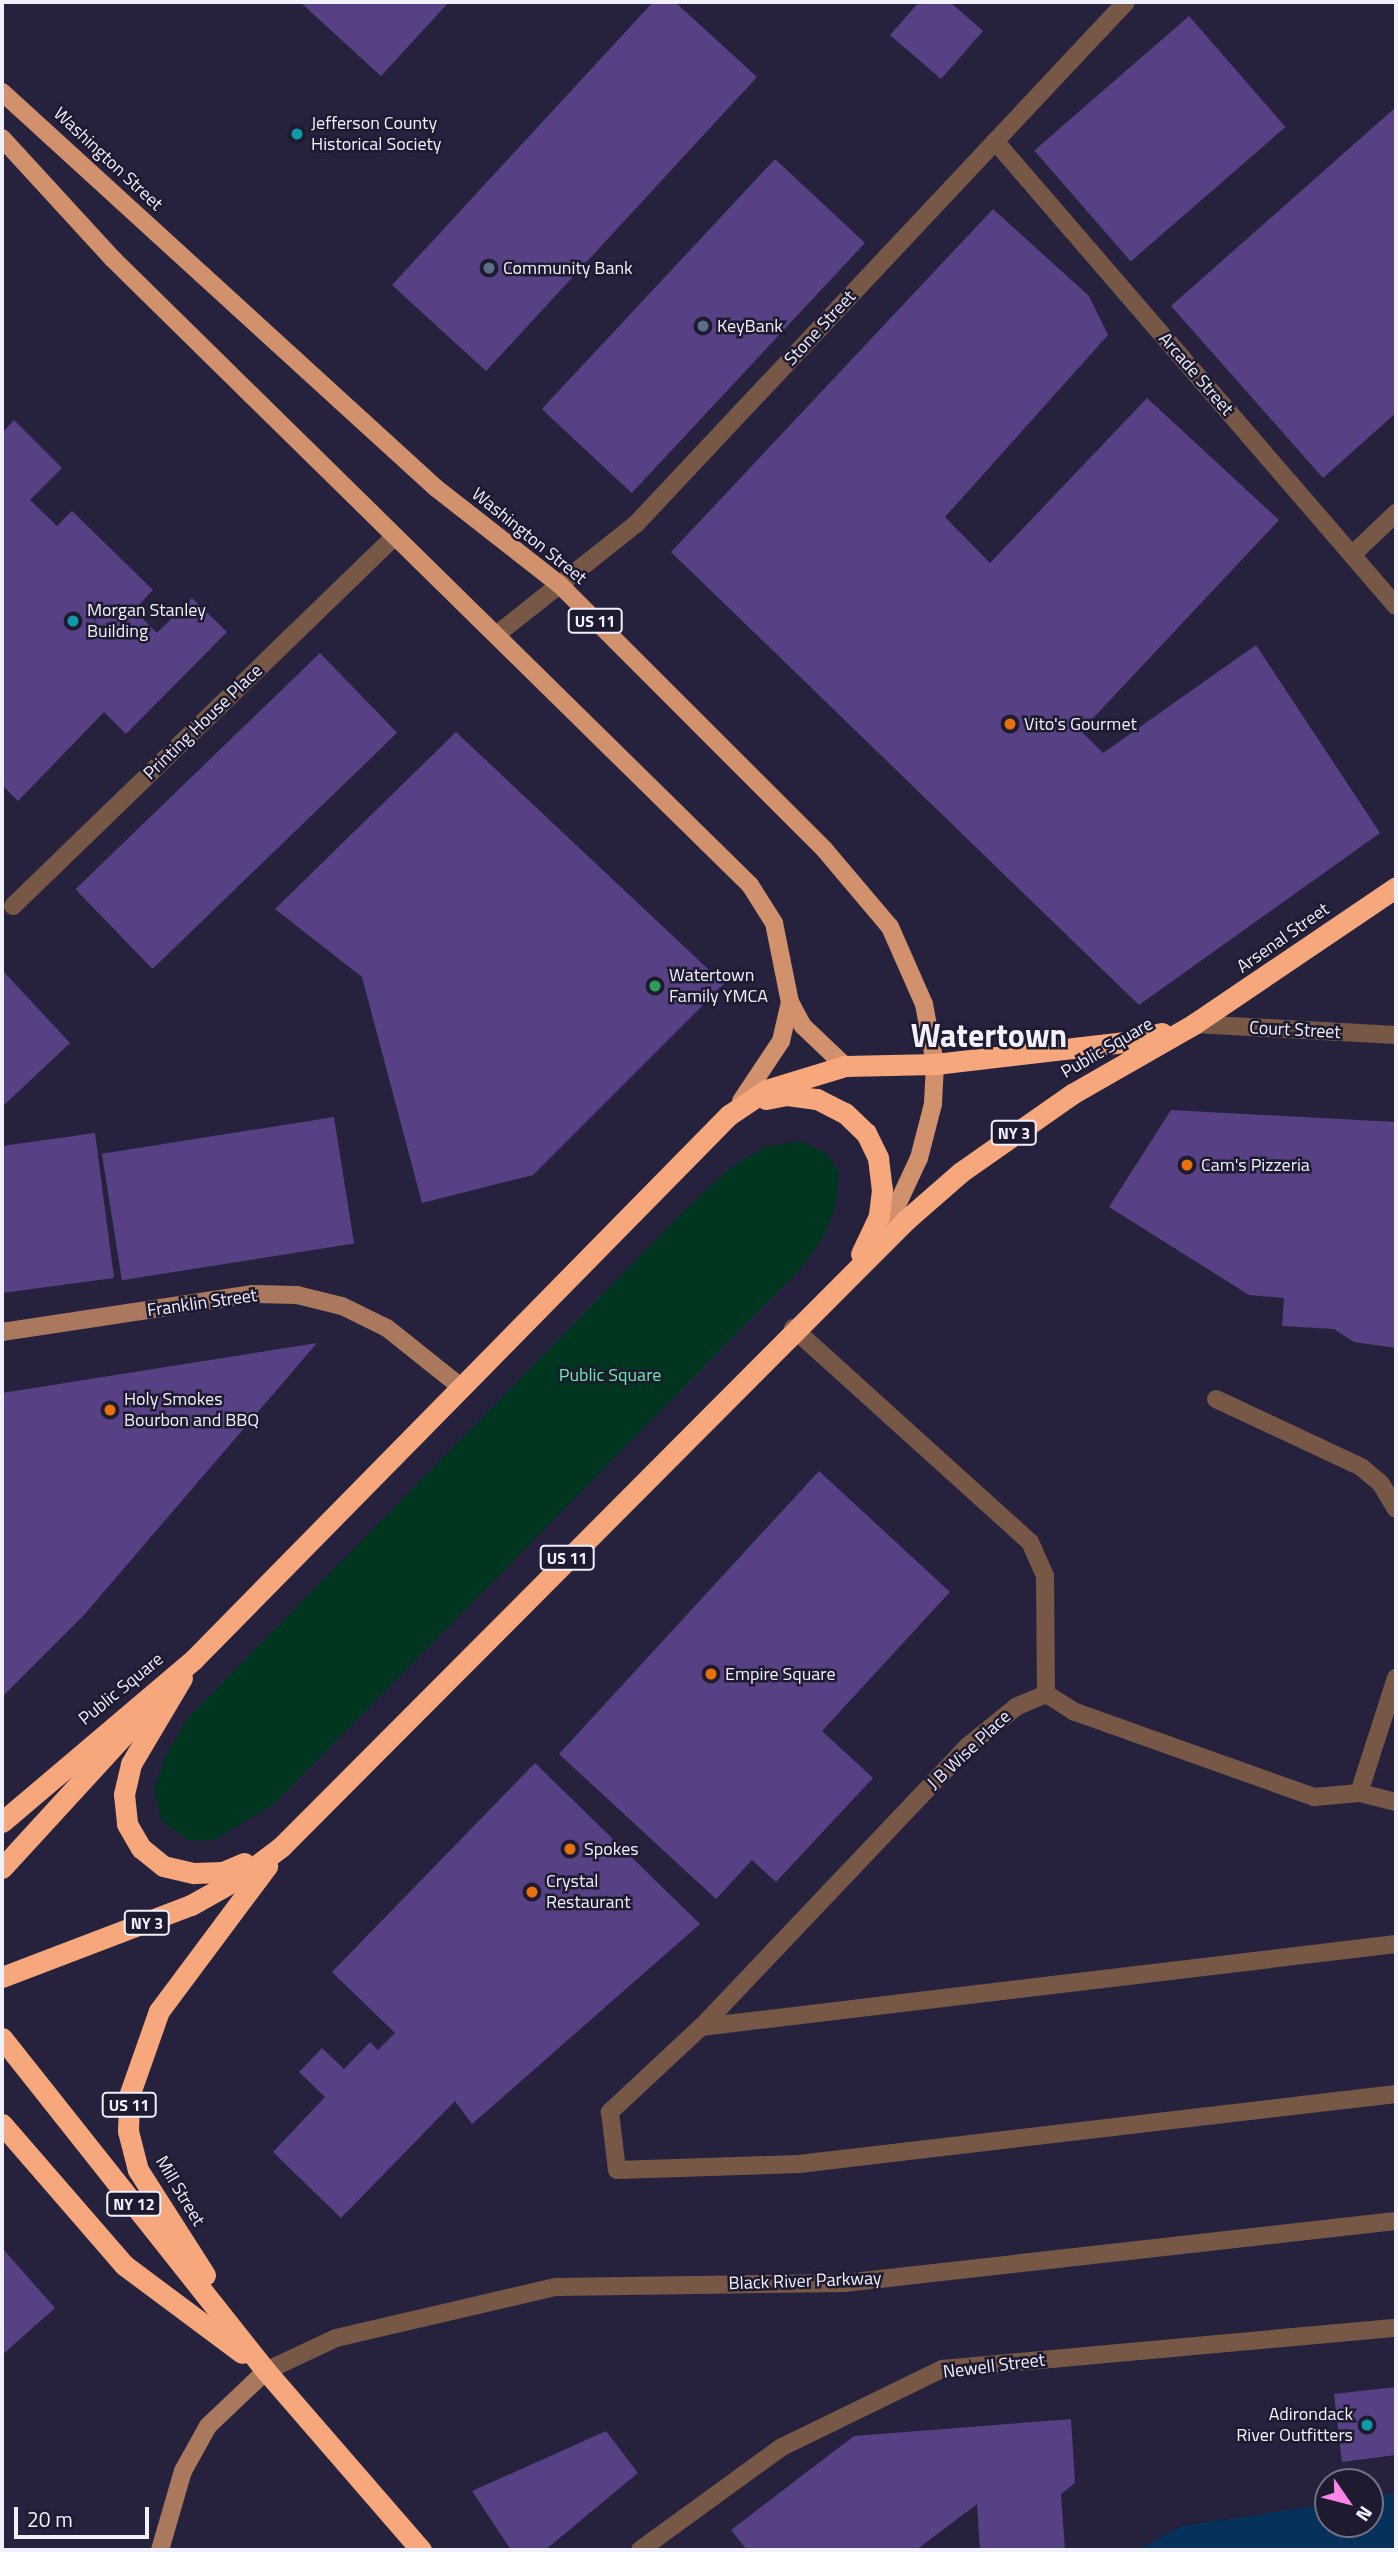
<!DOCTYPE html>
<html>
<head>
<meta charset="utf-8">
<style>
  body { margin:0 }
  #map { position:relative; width:1398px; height:2552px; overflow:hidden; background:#1e1b31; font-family:"Titillium Web",sans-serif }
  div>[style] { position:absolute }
  .built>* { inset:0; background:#26223e }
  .green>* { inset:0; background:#003620 }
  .water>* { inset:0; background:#06315b }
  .building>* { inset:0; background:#574083; transform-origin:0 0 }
  .lane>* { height:18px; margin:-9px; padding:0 9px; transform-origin:9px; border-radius:9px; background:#775847 }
  .street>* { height:18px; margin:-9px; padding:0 9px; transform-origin:9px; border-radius:9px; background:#775847 }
  .secondary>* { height:18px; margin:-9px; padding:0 9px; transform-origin:9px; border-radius:9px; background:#aa795d }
  .primary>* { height:18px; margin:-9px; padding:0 9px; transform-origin:9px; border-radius:9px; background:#d2916d }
  .highway>* { height:21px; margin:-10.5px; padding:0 10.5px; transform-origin:10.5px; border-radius:10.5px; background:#f6a87c }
  .dots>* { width:19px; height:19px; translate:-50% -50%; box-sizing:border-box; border:4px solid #1e1b31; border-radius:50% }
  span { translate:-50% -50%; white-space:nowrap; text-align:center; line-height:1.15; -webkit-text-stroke:5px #1e1b31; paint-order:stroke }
  .shield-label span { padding:2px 5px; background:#1e1b31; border:2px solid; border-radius:5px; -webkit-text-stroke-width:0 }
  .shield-label { font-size:16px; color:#f1f0fd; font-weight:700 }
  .poi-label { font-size:18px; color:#f1f0fd }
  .left { translate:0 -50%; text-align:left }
  .right { translate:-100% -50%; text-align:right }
  .street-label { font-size:18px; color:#f1f0fd }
  .park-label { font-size:18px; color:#6fe9ae }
  .town-label { font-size:32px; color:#f1f0fd; font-weight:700 }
  .frame { position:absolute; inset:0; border:4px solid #f1f0fd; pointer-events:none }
  .north { position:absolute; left:1314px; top:2468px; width:70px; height:70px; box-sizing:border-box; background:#1e1b31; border:2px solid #727083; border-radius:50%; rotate:125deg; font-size:19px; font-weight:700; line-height:28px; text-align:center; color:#f1f0fd }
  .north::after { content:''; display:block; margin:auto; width:24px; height:32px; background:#fa87e7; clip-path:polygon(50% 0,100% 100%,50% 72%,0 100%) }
  .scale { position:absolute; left:14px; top:2507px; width:135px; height:32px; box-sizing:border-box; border:4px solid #f1f0fd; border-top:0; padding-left:9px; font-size:21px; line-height:24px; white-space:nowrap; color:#f1f0fd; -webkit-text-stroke:5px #1e1b31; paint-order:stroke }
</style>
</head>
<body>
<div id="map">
  <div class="built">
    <div style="clip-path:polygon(2px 2px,1396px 2px,1396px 2495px,1370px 2499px,1370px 2482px,1328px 2482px,1328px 2505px,1182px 2526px,1137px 2550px,2px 2550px)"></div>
  </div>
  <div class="green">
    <div style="clip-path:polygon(801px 1141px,827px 1154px,839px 1173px,836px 1205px,823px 1238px,800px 1269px,274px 1804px,212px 1841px,188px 1840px,162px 1821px,154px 1790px,166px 1755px,187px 1719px,690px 1205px,730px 1168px,765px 1147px)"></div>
  </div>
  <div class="water">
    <div style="clip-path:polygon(1396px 2493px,1396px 2550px,1137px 2550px,1182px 2526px,1328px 2504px,1328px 2524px,1370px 2524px,1370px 2497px)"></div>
  </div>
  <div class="building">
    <div style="clip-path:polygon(300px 2px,449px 2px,381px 76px)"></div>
    <div style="clip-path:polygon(653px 2px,675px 2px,757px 77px,486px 371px,392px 285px)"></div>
    <div style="clip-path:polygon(919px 2px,950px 2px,983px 31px,941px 79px,890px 35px)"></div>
    <div style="left:1189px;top:16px;width:147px;height:205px;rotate:49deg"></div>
    <div style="clip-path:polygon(1396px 107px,1396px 413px,1323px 478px,1171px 306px)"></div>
    <div style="left:775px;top:159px;width:123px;height:342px;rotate:43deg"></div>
    <div style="clip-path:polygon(993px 209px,1089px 296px,1108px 335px,945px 517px,990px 563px,1147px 398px,1279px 520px,1081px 731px,1103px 753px,1256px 645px,1380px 833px,1139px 1005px,671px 552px)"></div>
    <div style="clip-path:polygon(14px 420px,62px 468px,30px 500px,57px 526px,72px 511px,153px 590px,134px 610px,157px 633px,192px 598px,227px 632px,126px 734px,104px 712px,18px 801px,2px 785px,2px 433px)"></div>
    <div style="left:320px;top:653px;width:111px;height:340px;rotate:46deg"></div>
    <div style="clip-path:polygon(456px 732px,724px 984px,533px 1175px,422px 1203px,362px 977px,275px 909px)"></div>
    <div style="clip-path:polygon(4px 972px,70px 1043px,2px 1107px,2px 974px)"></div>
    <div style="clip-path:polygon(1171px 1110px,1396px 1122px,1396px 1348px,1354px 1342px,1334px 1329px,1282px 1326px,1284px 1298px,1249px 1295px,1109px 1207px)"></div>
    <div style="left:334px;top:1117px;width:128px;height:235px;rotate:81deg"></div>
    <div style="clip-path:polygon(95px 1133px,114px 1278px,2px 1293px,2px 1146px)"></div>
    <div style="clip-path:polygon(317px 1343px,84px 1615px,2px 1697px,2px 1393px)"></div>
    <div style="clip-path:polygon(819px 1471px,950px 1592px,822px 1731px,873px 1778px,776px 1882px,752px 1860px,716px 1899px,559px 1754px)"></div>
    <div style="clip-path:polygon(535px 1763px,700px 1924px,472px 2124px,455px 2101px,341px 2218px,273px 2152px,325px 2097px,299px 2072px,322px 2048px,344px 2069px,370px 2042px,378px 2050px,395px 2033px,332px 1972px)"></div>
    <div style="clip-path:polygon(2px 2248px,55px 2308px,2px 2355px)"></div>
    <div style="clip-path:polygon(1396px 2387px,1396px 2455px,1342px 2462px,1334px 2394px)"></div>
    <div style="clip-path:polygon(1071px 2419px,1075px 2483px,1061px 2494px,1065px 2550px,980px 2550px,977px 2504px,916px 2550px,747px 2550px,731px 2530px,854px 2436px)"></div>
    <div style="clip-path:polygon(606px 2431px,638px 2473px,545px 2550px,511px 2550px,472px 2491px)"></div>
  </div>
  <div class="lane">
    <div style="left:1352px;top:555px;width:61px;rotate:-43.7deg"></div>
    <div style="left:1216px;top:1399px;width:160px;rotate:25.1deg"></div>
    <div style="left:1361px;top:1467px;width:26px;rotate:40deg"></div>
    <div style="left:1381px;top:1484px;width:29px;rotate:59deg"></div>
    <div style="left:1359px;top:1793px;width:121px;rotate:-72.2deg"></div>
    <div style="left:1396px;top:1802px;width:38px;rotate:-166deg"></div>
    <div style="left:1359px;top:1793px;width:45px;rotate:174.9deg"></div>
    <div style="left:1314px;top:1797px;width:254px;rotate:-160.4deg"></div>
    <div style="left:1075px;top:1712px;width:34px;rotate:-148deg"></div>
    <div style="left:1046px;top:1694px;width:33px;rotate:157deg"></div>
    <div style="left:1016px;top:1707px;width:62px;rotate:140.9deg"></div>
    <div style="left:968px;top:1746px;width:388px;rotate:133.5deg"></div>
    <div style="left:701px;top:2027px;width:125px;rotate:137deg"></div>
    <div style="left:610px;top:2112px;width:58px;rotate:83.1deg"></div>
    <div style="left:617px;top:2170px;width:182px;rotate:-1.9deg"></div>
    <div style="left:799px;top:2164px;width:601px;rotate:-6.69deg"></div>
    <div style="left:701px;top:2027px;width:700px;rotate:-6.81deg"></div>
  </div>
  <div class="street">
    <div style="left:995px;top:141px;width:614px;rotate:49.23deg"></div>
    <div style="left:496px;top:635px;width:179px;rotate:-38.4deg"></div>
    <div style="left:636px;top:524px;width:716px;rotate:-46.81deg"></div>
    <div style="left:13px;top:906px;width:529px;rotate:-44.08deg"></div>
    <div style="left:1194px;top:1024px;width:202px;rotate:3.1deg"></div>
    <div style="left:793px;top:1328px;width:319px;rotate:42.1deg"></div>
    <div style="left:1030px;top:1542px;width:37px;rotate:66deg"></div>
    <div style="left:1045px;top:1576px;width:118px;rotate:89.5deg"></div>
    <div style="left:266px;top:2371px;width:77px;rotate:-25.2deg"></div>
    <div style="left:336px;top:2338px;width:226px;rotate:-13.1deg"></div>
    <div style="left:556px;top:2287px;width:288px;rotate:-0.8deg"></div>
    <div style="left:844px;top:2283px;width:555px;rotate:-6.41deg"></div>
    <div style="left:640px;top:2550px;width:175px;rotate:-36deg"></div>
    <div style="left:782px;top:2447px;width:178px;rotate:-26deg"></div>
    <div style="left:942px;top:2369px;width:456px;rotate:-5.2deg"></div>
  </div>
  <div class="secondary">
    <div style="left:2px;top:1332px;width:254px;rotate:-8.6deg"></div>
    <div style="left:253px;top:1294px;width:44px;rotate:1.3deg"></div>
    <div style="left:297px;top:1295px;width:46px;rotate:13.7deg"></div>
    <div style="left:342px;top:1306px;width:50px;rotate:26.1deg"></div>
    <div style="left:387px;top:1328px;width:95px;rotate:38.6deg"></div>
    <div style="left:160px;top:2550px;width:82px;rotate:-73.8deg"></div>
    <div style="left:183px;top:2471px;width:51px;rotate:-60.9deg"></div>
    <div style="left:208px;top:2426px;width:80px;rotate:-43.5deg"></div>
  </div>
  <div class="primary">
    <div style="left:2px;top:92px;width:588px;rotate:42.38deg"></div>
    <div style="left:436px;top:488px;width:156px;rotate:38deg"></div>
    <div style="left:559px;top:584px;width:375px;rotate:45deg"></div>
    <div style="left:824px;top:849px;width:102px;rotate:49.8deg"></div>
    <div style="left:890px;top:927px;width:84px;rotate:66.2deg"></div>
    <div style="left:924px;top:1004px;width:61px;rotate:79.6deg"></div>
    <div style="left:935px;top:1064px;width:40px;rotate:92.9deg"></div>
    <div style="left:933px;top:1104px;width:56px;rotate:104.5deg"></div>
    <div style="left:919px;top:1158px;width:64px;rotate:115deg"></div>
    <div style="left:892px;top:1216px;width:26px;rotate:127deg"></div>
    <div style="left:2px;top:138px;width:163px;rotate:47.5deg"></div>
    <div style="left:112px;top:258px;width:895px;rotate:44.5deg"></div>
    <div style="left:750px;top:885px;width:45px;rotate:57.7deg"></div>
    <div style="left:774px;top:923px;width:81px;rotate:78.6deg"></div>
    <div style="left:790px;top:1002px;width:40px;rotate:103deg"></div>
    <div style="left:781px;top:1041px;width:72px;rotate:123.7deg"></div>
    <div style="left:790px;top:1002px;width:27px;rotate:62deg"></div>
    <div style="left:803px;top:1026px;width:58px;rotate:43.6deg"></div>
  </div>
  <div class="highway">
    <div style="left:766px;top:1099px;width:21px;rotate:-11deg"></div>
    <div style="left:787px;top:1095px;width:30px;rotate:8deg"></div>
    <div style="left:817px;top:1099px;width:31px;rotate:27deg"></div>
    <div style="left:845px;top:1113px;width:29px;rotate:44deg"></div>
    <div style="left:866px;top:1133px;width:28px;rotate:64deg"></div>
    <div style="left:878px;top:1158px;width:32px;rotate:83deg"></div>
    <div style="left:882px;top:1190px;width:26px;rotate:97deg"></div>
    <div style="left:879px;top:1216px;width:42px;rotate:115.3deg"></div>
    <div style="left:182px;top:1678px;width:100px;rotate:120.7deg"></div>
    <div style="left:131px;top:1764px;width:31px;rotate:103deg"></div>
    <div style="left:124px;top:1794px;width:30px;rotate:84deg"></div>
    <div style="left:127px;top:1824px;width:28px;rotate:60deg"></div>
    <div style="left:141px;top:1848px;width:28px;rotate:39deg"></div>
    <div style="left:163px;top:1866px;width:32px;rotate:13deg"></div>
    <div style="left:194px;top:1873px;width:29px;rotate:-2deg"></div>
    <div style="left:223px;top:1872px;width:23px;rotate:-23deg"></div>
    <div style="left:2px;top:1822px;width:252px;rotate:-40.3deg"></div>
    <div style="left:194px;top:1659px;width:763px;rotate:-45.48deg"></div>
    <div style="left:729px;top:1115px;width:45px;rotate:-34deg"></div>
    <div style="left:766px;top:1090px;width:83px;rotate:-16.9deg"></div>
    <div style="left:845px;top:1066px;width:90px;rotate:-1.3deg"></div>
    <div style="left:935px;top:1064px;width:192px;rotate:-6.6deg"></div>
    <div style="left:1126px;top:1042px;width:37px;rotate:-14deg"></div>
    <div style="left:2px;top:1868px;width:209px;rotate:-47.5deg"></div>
    <div style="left:2px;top:1977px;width:202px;rotate:-20.9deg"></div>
    <div style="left:191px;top:1905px;width:57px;rotate:-29.2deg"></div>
    <div style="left:241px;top:1877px;width:50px;rotate:-36.9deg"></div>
    <div style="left:281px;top:1847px;width:885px;rotate:-45.09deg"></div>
    <div style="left:906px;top:1220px;width:73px;rotate:-41.1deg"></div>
    <div style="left:961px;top:1172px;width:136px;rotate:-35.1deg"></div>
    <div style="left:1072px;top:1094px;width:141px;rotate:-29.8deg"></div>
    <div style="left:1194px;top:1024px;width:244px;rotate:-34.1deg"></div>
    <div style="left:2px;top:2038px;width:425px;rotate:51.6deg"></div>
    <div style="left:266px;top:2371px;width:237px;rotate:49.1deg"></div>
    <div style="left:2px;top:2124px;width:186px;rotate:49.1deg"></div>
    <div style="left:124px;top:2265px;width:147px;rotate:36.7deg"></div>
    <div style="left:205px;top:2275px;width:125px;rotate:-122.5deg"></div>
    <div style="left:138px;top:2170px;width:40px;rotate:-104.4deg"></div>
    <div style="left:128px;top:2131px;width:35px;rotate:-88deg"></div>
    <div style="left:129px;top:2096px;width:90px;rotate:-70.6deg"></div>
    <div style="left:159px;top:2011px;width:181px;rotate:-53.3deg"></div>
  </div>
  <div class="dots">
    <div style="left:297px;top:134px;background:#0f9aa8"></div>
    <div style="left:489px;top:268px;background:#5c6f8a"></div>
    <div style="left:703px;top:326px;background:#5c6f8a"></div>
    <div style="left:73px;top:621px;background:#0f9aa8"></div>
    <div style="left:1010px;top:724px;background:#e8710a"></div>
    <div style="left:655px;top:986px;background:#2e9e5b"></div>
    <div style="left:1187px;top:1165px;background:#e8710a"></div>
    <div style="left:110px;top:1410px;background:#e8710a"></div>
    <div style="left:711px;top:1674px;background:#e8710a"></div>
    <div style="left:570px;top:1849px;background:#e8710a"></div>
    <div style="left:532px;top:1892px;background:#e8710a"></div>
    <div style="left:1367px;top:2425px;background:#0f9aa8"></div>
  </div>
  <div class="shield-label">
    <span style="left:595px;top:621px">US 11</span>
    <span style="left:1014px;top:1133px">NY 3</span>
    <span style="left:567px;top:1558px">US 11</span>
    <span style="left:147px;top:1923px">NY 3</span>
    <span style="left:129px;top:2105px">US 11</span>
    <span style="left:134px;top:2204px">NY 12</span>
  </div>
  <div class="poi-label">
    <span class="left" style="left:311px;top:134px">Jefferson County<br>Historical Society</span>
    <span class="left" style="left:503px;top:268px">Community Bank</span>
    <span class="left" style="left:717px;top:326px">KeyBank</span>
    <span class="left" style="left:87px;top:621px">Morgan Stanley<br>Building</span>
    <span class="left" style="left:1024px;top:724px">Vito's Gourmet</span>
    <span class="left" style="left:669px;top:986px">Watertown<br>Family YMCA</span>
    <span class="left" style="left:1201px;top:1165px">Cam's Pizzeria</span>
    <span class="left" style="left:124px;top:1410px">Holy Smokes<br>Bourbon and BBQ</span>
    <span class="left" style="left:725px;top:1674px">Empire Square</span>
    <span class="left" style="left:584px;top:1849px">Spokes</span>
    <span class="left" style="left:546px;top:1892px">Crystal<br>Restaurant</span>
    <span class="right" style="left:1353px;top:2425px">Adirondack<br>River Outfitters</span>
  </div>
  <div class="street-label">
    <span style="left:108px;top:159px;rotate:43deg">Washington Street</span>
    <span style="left:820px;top:328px;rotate:-47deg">Stone Street</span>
    <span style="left:1196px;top:374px;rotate:49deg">Arcade Street</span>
    <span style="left:529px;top:536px;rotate:39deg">Washington Street</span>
    <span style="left:203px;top:722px;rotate:-44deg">Printing House Place</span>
    <span style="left:1283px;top:938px;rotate:-35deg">Arsenal Street</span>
    <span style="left:1295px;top:1030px;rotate:3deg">Court Street</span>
    <span style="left:1107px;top:1048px;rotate:-30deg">Public Square</span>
    <span style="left:202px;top:1303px;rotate:-8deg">Franklin Street</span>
    <span style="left:121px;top:1689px;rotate:-39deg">Public Square</span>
    <span style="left:969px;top:1750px;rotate:-43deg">J B Wise Place</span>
    <span style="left:180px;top:2191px;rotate:59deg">Mill Street</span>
    <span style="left:805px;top:2281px;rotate:-2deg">Black River Parkway</span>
    <span style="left:994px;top:2366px;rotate:-7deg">Newell Street</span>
  </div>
  <div class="park-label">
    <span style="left:610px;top:1375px">Public Square</span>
  </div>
  <div class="town-label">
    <span style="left:989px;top:1035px">Watertown</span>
  </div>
  <div class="frame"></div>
  <div class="north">N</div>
  <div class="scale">20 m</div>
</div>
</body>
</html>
